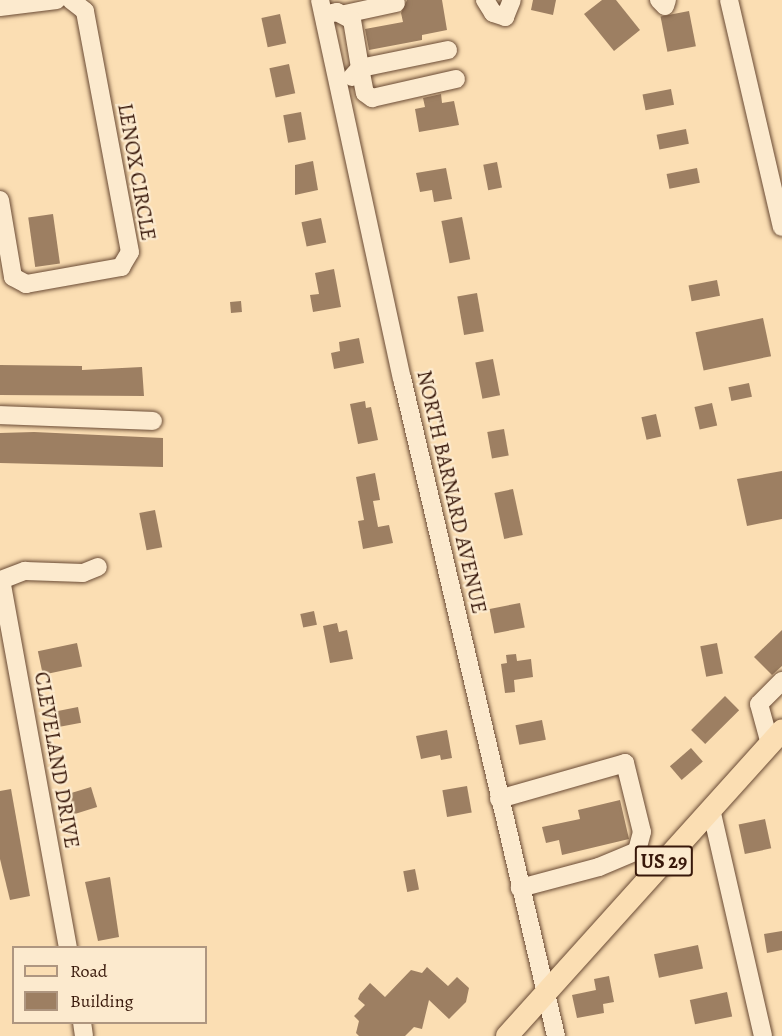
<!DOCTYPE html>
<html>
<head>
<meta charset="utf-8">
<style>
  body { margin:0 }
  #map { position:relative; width:782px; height:1036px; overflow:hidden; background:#fbdeb3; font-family:Alegreya,serif }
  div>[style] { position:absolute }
  .building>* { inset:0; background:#9d7f62; transform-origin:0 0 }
  .roads { filter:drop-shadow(0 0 2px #694a34) drop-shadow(0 0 2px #694a34) }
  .minor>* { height:18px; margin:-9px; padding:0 9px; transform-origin:9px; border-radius:9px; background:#fceace }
  .major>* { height:22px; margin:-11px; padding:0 11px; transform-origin:11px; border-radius:11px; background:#fbdeb3 }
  span { translate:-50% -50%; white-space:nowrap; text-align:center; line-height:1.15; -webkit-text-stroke:4.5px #fceace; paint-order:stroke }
  .shield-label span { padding:2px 4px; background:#fceace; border:2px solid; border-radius:4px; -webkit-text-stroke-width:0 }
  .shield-label { font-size:20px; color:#38180a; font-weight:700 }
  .street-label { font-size:21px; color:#38180a }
  .legend { position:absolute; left:12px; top:946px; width:195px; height:78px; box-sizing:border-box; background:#fceace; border:2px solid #ae9680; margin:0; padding:8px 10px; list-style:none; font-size:18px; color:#38180a }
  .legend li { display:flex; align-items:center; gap:12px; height:30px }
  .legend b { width:30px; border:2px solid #ae9680 }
</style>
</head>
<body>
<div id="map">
  <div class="building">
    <div style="clip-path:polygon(407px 0,442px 0,447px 30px,422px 35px,422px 40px,369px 50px,365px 29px,403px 22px,401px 13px)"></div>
    <div style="clip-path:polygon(533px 0,556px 0,553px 15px,531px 10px)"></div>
    <div style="clip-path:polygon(602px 0,616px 0,640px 30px,614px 51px,584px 14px)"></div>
    <div style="left:689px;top:11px;width:36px;height:29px;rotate:79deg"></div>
    <div style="left:280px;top:14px;width:30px;height:19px;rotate:78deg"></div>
    <div style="left:289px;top:64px;width:30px;height:20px;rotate:78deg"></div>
    <div style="left:671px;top:89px;width:16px;height:29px;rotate:79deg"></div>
    <div style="clip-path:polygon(441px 94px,442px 103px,454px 101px,459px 125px,419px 132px,415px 109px,425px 107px,423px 98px)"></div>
    <div style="left:301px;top:112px;width:28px;height:18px;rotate:80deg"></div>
    <div style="left:686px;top:129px;width:15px;height:30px;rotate:79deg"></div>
    <div style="clip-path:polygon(313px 161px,318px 190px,295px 195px,295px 165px)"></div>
    <div style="left:497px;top:162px;width:26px;height:14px;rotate:79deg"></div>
    <div style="clip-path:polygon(446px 168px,452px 199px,434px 202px,432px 190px,420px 192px,416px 173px)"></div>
    <div style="left:697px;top:168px;width:15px;height:31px;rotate:79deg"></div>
    <div style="left:53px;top:214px;width:50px;height:25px;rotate:82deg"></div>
    <div style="left:462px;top:217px;width:43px;height:21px;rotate:79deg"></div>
    <div style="left:321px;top:218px;width:25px;height:20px;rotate:78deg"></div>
    <div style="clip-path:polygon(334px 269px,341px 307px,313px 312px,310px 295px,319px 294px,315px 273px)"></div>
    <div style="left:717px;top:280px;width:16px;height:29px;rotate:79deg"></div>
    <div style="left:477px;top:293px;width:39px;height:20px;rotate:80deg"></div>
    <div style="left:241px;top:301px;width:11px;height:11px;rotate:85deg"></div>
    <div style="left:763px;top:318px;width:39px;height:69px;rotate:78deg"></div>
    <div style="clip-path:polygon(359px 338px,364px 363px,334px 369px,331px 353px,340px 351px,339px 342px)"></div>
    <div style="left:493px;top:359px;width:37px;height:18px;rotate:79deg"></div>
    <div style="clip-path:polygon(0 365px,82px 366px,82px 370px,142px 367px,144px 396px,0 395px)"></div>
    <div style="left:749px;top:383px;width:14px;height:21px;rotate:78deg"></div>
    <div style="clip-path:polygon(365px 401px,366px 408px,371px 407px,378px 440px,358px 444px,350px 404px)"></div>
    <div style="left:712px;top:403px;width:23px;height:18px;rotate:77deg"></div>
    <div style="left:656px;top:414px;width:23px;height:15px;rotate:77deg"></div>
    <div style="left:504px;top:429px;width:27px;height:17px;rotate:80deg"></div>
    <div style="clip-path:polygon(34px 432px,163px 438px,163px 467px,0 463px,0 433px)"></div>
    <div style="clip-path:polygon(782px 471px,782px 519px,747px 526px,737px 479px)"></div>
    <div style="clip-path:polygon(375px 473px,380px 500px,373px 501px,378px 527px,389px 525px,393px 543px,363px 549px,358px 521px,364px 520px,356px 477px)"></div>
    <div style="left:513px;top:489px;width:47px;height:19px;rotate:78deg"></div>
    <div style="left:155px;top:510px;width:38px;height:16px;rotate:79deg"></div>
    <div style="left:520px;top:603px;width:25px;height:31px;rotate:79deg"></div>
    <div style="left:314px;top:611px;width:14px;height:14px;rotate:78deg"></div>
    <div style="clip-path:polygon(337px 623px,339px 632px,347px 630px,353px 659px,330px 663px,323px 626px)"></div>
    <div style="clip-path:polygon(782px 630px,782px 666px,772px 675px,754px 657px)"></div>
    <div style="left:77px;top:643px;width:24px;height:40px;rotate:78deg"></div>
    <div style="left:717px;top:643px;width:31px;height:17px;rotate:79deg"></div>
    <div style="clip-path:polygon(516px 654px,517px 661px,531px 659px,533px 677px,514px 680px,515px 692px,505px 693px,501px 664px,507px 663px,506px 655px)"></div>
    <div style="left:725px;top:696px;width:20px;height:48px;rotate:45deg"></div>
    <div style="left:78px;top:707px;width:16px;height:27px;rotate:79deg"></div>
    <div style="left:542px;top:720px;width:20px;height:27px;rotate:79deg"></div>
    <div style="clip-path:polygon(447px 730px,452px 758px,441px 760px,440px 755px,421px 759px,416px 736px)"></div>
    <div style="left:691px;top:748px;width:18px;height:28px;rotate:49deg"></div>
    <div style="left:467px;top:786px;width:27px;height:25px;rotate:80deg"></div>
    <div style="left:91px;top:787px;width:21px;height:25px;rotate:73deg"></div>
    <div style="clip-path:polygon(11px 789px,30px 896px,10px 900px,0 859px,0 791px)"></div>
    <div style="clip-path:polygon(620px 800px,629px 839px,562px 855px,559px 840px,546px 843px,542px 827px,580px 819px,578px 810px)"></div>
    <div style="left:765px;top:819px;width:30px;height:27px;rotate:78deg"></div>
    <div style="left:415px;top:869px;width:21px;height:12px;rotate:79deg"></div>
    <div style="clip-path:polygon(110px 877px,119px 937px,98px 941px,85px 882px)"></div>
    <div style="clip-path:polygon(782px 931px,782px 950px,767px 953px,764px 934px)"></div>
    <div style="left:698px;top:945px;width:24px;height:45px;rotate:78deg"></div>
    <div style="clip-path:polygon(427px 967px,448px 986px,457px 977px,469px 988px,466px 1002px,449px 1019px,429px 1000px,422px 1029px,414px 1027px,405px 1036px,359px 1036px,356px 1033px,359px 1021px,354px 1016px,365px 1005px,358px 999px,360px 994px,370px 983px,385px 997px,411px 970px,422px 973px)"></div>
    <div style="clip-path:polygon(609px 976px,614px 1002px,603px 1004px,604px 1013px,577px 1018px,572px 995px,596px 990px,594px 979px)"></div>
    <div style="left:727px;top:992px;width:25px;height:38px;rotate:78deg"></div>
  </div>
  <div class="roads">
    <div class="minor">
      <div style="left:320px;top:0;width:387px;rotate:77.8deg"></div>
      <div style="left:402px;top:378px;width:676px;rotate:76.83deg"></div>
      <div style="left:485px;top:0;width:15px;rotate:58deg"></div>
      <div style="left:493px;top:13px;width:13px;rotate:18deg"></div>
      <div style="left:505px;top:17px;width:18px;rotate:-68deg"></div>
      <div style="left:659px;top:0;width:8px;rotate:45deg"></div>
      <div style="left:665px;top:6px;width:6px;rotate:-72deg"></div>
      <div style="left:729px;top:0;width:233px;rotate:76.9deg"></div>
      <div style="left:0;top:7px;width:57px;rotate:-7deg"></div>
      <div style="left:345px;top:14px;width:52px;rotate:-12.2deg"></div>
      <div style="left:324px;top:15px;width:13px;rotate:-13deg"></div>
      <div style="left:337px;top:12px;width:17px;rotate:28deg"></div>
      <div style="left:352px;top:20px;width:49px;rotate:80.5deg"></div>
      <div style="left:360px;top:68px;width:12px;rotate:132deg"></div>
      <div style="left:448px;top:50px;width:90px;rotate:168.4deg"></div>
      <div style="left:360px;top:68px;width:25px;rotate:79deg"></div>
      <div style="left:365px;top:93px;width:9px;rotate:36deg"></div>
      <div style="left:372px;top:98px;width:86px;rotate:-12.7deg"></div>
      <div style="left:0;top:200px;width:78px;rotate:80.4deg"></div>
      <div style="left:13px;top:277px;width:15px;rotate:28deg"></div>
      <div style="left:26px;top:284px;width:97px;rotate:-10.1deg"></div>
      <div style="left:121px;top:267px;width:17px;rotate:-59deg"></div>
      <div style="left:130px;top:252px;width:245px;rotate:-100.6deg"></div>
      <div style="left:85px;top:11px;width:18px;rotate:-142deg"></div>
      <div style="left:0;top:415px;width:153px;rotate:2.2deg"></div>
      <div style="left:770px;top:744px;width:41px;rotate:-105.4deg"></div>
      <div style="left:759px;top:704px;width:33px;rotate:-45deg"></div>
      <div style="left:499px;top:799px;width:131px;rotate:-15.9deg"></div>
      <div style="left:625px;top:763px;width:71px;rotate:76.2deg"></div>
      <div style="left:642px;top:832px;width:20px;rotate:105deg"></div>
      <div style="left:637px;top:851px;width:41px;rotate:157.2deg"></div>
      <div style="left:599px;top:867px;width:82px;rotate:165.1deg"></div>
      <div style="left:711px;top:809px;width:233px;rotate:77.1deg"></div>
      <div style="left:68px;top:948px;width:374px;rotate:-100.3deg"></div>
      <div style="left:1px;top:580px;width:26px;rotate:-21deg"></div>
      <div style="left:25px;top:571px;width:58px;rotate:2deg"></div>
      <div style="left:83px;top:573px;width:16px;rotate:-22deg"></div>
      <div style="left:82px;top:1022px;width:14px;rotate:82deg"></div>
    </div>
    <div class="major">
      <div style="left:507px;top:1036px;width:411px;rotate:-48deg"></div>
    </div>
  </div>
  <div class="shield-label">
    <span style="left:664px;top:861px">US 29</span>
  </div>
  <div class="street-label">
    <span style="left:137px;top:172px;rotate:80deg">LENOX CIRCLE</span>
    <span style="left:452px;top:492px;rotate:77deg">NORTH BARNARD AVENUE</span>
    <span style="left:57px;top:760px;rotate:80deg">CLEVELAND DRIVE</span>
  </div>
  <ul class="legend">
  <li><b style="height:8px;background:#fbdeb3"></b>Road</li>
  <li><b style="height:16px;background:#9d7f62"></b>Building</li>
  </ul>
</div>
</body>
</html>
